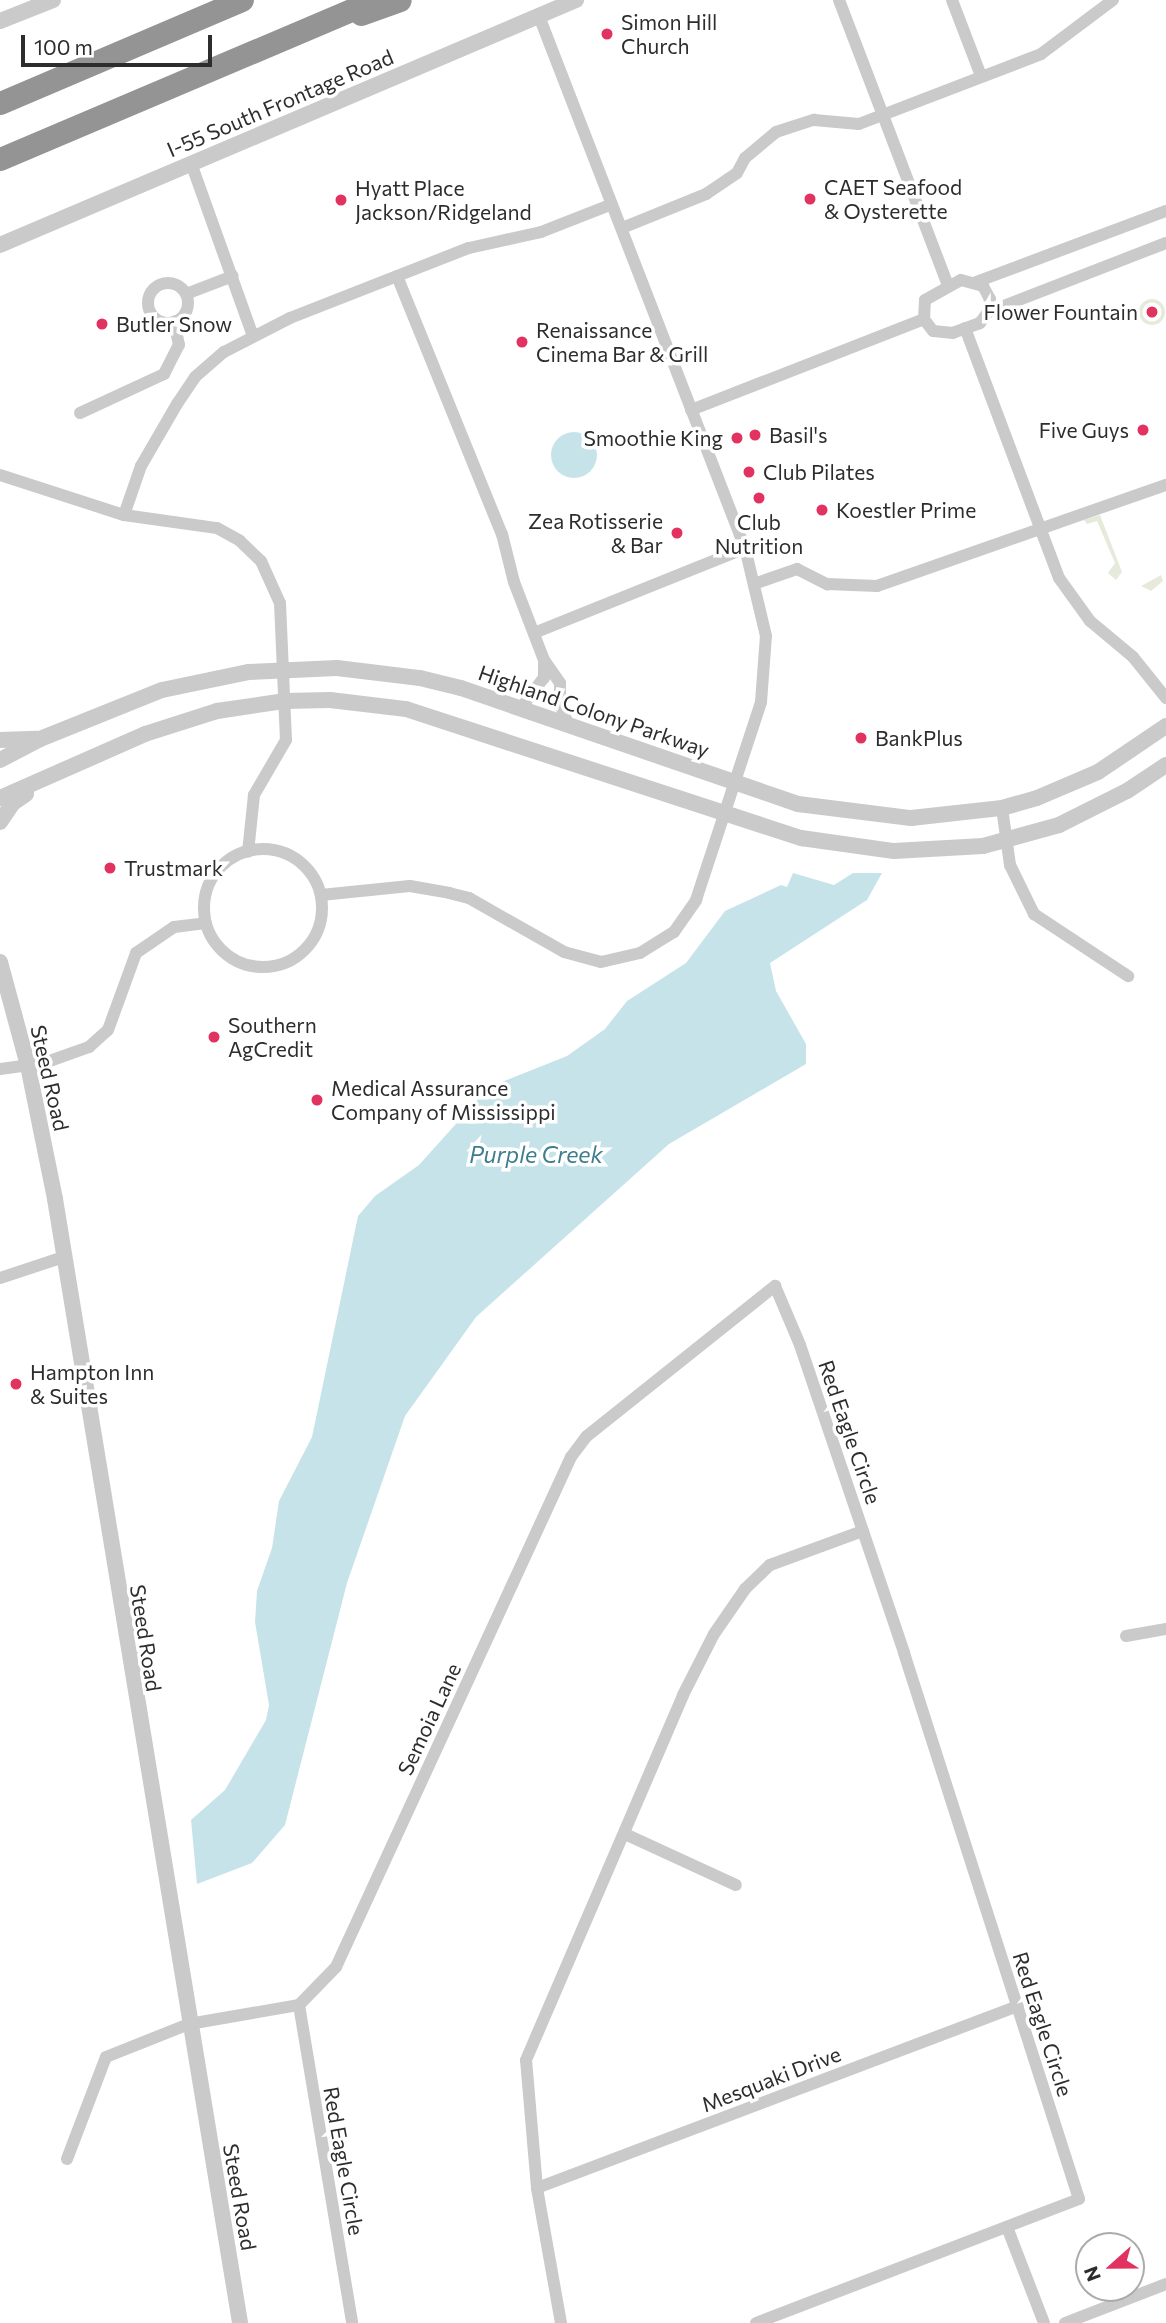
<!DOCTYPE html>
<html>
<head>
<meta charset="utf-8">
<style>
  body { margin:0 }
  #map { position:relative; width:1166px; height:2323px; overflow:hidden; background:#fff; font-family:Commissioner,sans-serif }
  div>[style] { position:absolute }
  .green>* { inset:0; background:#e6eadb }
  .round { border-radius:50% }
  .water>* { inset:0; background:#c7e3ea }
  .minor>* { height:12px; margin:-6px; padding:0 6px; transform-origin:6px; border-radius:6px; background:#cacaca }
  .minor>.ring { margin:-6px; padding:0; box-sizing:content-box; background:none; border:12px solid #cacaca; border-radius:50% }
  .tertiary>* { height:16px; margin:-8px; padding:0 8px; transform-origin:8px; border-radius:8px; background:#cacaca }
  .motorway>* { height:23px; margin:-11.5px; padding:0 11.5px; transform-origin:11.5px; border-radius:11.5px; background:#949494 }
  .dots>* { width:19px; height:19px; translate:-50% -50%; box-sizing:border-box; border:4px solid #fff; border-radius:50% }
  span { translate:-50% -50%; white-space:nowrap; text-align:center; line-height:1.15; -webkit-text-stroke:7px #fff; paint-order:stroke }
  .poi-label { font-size:21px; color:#2d2d2d }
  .left { translate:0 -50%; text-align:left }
  .right { translate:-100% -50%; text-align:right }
  .street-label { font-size:21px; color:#2d2d2d }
  .water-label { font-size:23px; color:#3d7d8d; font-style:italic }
  .north { position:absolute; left:1075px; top:2232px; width:70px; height:70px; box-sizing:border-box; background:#fff; border:2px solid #ababab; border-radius:50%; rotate:249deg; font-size:19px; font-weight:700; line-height:28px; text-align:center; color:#2d2d2d }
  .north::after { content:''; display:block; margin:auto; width:24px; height:32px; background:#e13260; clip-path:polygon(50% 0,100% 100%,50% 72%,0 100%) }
  .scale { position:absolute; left:21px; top:35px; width:191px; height:32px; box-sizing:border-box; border:4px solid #2d2d2d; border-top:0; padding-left:9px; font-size:21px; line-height:24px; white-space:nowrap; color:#2d2d2d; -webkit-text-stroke:5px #fff; paint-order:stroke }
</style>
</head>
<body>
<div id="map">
  <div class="green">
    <div class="round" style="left:1139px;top:299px;width:26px;height:26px"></div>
    <div style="clip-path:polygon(1100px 515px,1122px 572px,1116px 580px,1108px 573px,1115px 563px,1097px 521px,1087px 524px,1084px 520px)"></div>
    <div style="clip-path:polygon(1161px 575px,1163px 581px,1151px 591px,1141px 586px)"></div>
  </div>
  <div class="water">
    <div class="round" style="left:551px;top:432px;width:46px;height:46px"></div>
    <div style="clip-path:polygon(793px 873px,834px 885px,853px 873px,882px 873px,867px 900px,770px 963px,776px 991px,806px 1044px,806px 1064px,669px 1144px,476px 1317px,405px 1416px,347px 1583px,285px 1825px,252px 1863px,197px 1884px,191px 1820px,225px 1790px,266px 1720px,269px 1705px,255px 1622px,257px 1591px,272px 1548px,279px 1501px,312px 1437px,358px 1216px,375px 1196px,419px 1165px,481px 1096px,499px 1083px,567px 1056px,605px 1029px,627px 1001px,686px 963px,725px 911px,781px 885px,787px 887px)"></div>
  </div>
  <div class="minor">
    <div style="left:839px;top:0;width:305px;rotate:69.1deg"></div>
    <div style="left:952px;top:0;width:81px;rotate:69.1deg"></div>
    <div style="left:191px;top:163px;width:184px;rotate:70.3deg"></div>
    <div style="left:622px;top:228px;width:91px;rotate:-22deg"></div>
    <div style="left:706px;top:194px;width:37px;rotate:-34deg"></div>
    <div style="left:737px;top:173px;width:17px;rotate:-62deg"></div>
    <div style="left:745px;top:158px;width:40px;rotate:-40deg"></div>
    <div style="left:776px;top:132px;width:40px;rotate:-18deg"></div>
    <div style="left:814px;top:120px;width:45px;rotate:5.1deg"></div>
    <div style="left:859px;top:124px;width:195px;rotate:-21deg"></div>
    <div style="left:1041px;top:54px;width:90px;rotate:-36.9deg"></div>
    <div style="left:397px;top:276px;width:279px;rotate:67.9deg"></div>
    <div style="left:502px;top:534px;width:49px;rotate:76deg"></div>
    <div style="left:514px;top:582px;width:84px;rotate:69deg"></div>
    <div style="left:544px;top:660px;width:28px;rotate:55deg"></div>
    <div style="left:560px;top:683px;width:21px;rotate:90deg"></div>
    <div style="left:560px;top:704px;width:22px;rotate:68deg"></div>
    <div style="left:961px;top:280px;width:23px;rotate:15deg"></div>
    <div style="left:983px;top:286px;width:15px;rotate:62deg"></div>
    <div style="left:990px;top:299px;width:13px;rotate:99deg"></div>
    <div style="left:988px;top:312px;width:14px;rotate:126deg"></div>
    <div style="left:980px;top:323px;width:29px;rotate:160deg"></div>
    <div style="left:953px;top:333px;width:20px;rotate:-174deg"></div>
    <div style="left:933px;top:331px;width:15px;rotate:-127deg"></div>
    <div style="left:924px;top:319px;width:19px;rotate:-87deg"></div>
    <div style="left:925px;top:300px;width:41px;rotate:-29.1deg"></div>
    <div style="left:976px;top:282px;width:203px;rotate:-20.5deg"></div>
    <div class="ring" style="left:148px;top:283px;width:28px;height:28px"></div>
    <div style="left:186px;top:294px;width:50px;rotate:-21deg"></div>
    <div style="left:988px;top:312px;width:191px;rotate:-21.2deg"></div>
    <div style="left:965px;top:328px;width:267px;rotate:69.4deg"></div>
    <div style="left:1059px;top:578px;width:53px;rotate:54.2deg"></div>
    <div style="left:1090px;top:621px;width:56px;rotate:39.9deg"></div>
    <div style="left:1133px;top:657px;width:53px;rotate:51.2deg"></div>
    <div style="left:691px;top:410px;width:250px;rotate:-21.3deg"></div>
    <div style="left:80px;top:413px;width:93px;rotate:-24.9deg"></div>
    <div style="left:164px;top:374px;width:33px;rotate:-63deg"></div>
    <div style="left:179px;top:345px;width:24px;rotate:-102deg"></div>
    <div style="left:0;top:475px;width:130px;rotate:17.9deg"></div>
    <div style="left:124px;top:515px;width:94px;rotate:8deg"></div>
    <div style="left:217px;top:528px;width:26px;rotate:29deg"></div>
    <div style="left:240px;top:541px;width:29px;rotate:44deg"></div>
    <div style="left:261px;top:561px;width:46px;rotate:65.7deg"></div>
    <div style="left:280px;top:603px;width:137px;rotate:87.5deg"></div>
    <div style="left:286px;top:740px;width:64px;rotate:120.2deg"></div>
    <div style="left:254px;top:795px;width:57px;rotate:96deg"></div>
    <div style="left:124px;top:515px;width:52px;rotate:-70.9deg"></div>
    <div style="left:141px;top:466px;width:72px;rotate:-59.9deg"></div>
    <div style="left:177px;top:404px;width:32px;rotate:-56deg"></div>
    <div style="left:195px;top:377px;width:38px;rotate:-41deg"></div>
    <div style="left:224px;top:352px;width:74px;rotate:-27.3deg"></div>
    <div style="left:290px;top:318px;width:192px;rotate:-21.4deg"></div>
    <div style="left:469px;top:248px;width:74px;rotate:-12.5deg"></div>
    <div style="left:541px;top:232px;width:74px;rotate:-21.4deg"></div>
    <div style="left:754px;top:584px;width:46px;rotate:-19.2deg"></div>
    <div style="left:797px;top:569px;width:34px;rotate:27deg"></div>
    <div style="left:827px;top:584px;width:50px;rotate:2.3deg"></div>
    <div style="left:877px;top:586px;width:306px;rotate:-19.3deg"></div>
    <div style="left:534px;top:633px;width:227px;rotate:-21.9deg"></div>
    <div style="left:521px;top:708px;width:38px;rotate:-53deg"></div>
    <div style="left:544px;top:678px;width:17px;rotate:-90deg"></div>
    <div style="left:1002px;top:808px;width:58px;rotate:82deg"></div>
    <div style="left:1010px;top:865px;width:55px;rotate:63.9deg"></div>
    <div style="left:1034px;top:914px;width:113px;rotate:33.4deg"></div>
    <div class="ring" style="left:204px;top:849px;width:106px;height:106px"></div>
    <div style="left:321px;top:895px;width:89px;rotate:-5.8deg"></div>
    <div style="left:410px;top:886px;width:40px;rotate:10deg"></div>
    <div style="left:449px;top:893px;width:21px;rotate:14deg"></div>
    <div style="left:469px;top:898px;width:109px;rotate:29.6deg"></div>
    <div style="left:564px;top:952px;width:38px;rotate:15deg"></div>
    <div style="left:601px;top:962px;width:40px;rotate:-13deg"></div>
    <div style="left:640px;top:953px;width:40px;rotate:-32deg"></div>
    <div style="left:674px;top:932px;width:39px;rotate:-55deg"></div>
    <div style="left:696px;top:900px;width:208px;rotate:-71.8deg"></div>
    <div style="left:761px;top:702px;width:66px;rotate:-85.7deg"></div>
    <div style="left:766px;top:636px;width:90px;rotate:-103.4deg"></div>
    <div style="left:745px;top:548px;width:570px;rotate:-111.17deg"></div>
    <div style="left:0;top:1069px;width:44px;rotate:-7.8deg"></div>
    <div style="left:44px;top:1063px;width:48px;rotate:-19.6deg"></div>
    <div style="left:89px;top:1047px;width:25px;rotate:-42deg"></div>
    <div style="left:108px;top:1030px;width:82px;rotate:-70deg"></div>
    <div style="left:136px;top:953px;width:46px;rotate:-34.4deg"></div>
    <div style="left:174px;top:927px;width:32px;rotate:-7deg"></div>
    <div style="left:0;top:1278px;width:67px;rotate:-18.2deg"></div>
    <div style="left:1126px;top:1636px;width:41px;rotate:-9.9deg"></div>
    <div style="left:625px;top:1834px;width:122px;rotate:24.7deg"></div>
    <div style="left:299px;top:2005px;width:322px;rotate:80.5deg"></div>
    <div style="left:67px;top:2159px;width:109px;rotate:-69.1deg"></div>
    <div style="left:106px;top:2057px;width:89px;rotate:-21.7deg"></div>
    <div style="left:189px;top:2024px;width:112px;rotate:-9.8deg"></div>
    <div style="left:299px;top:2005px;width:53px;rotate:-45.8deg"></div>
    <div style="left:336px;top:1967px;width:562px;rotate:-65.26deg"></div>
    <div style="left:571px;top:1457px;width:26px;rotate:-53deg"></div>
    <div style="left:587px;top:1436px;width:241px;rotate:-38.6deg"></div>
    <div style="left:775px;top:1286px;width:64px;rotate:67deg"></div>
    <div style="left:800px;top:1345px;width:325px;rotate:71.3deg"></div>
    <div style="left:904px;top:1653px;width:573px;rotate:72.23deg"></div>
    <div style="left:1079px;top:2199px;width:346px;rotate:159deg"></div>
    <div style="left:537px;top:2188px;width:514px;rotate:-20.73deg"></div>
    <div style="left:1007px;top:2227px;width:103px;rotate:68.9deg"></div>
    <div style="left:561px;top:2323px;width:137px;rotate:-100.1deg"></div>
    <div style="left:537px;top:2188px;width:128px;rotate:-94.9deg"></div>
    <div style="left:526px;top:2060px;width:397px;rotate:-66.7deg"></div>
    <div style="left:683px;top:1695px;width:68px;rotate:-63.1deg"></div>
    <div style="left:714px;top:1634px;width:55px;rotate:-55.4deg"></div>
    <div style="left:745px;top:1589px;width:35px;rotate:-44deg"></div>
    <div style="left:770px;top:1565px;width:99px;rotate:-20.1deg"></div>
    <div style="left:1065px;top:2323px;width:108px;rotate:-21.1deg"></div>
  </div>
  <div class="tertiary">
    <div style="left:0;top:21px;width:57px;rotate:-21.6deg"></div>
    <div style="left:0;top:245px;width:626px;rotate:-23.04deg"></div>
    <div style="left:0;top:740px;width:37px;rotate:-2deg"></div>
    <div style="left:0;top:760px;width:45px;rotate:-27.7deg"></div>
    <div style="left:40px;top:739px;width:131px;rotate:-21.9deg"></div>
    <div style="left:162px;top:690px;width:89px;rotate:-11.7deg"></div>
    <div style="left:249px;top:672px;width:88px;rotate:-2.6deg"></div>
    <div style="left:337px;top:668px;width:84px;rotate:6.9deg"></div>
    <div style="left:420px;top:678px;width:42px;rotate:13.7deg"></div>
    <div style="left:461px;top:688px;width:356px;rotate:19deg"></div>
    <div style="left:798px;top:804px;width:114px;rotate:7.1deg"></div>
    <div style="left:911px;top:818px;width:92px;rotate:-6.3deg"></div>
    <div style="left:1002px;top:808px;width:36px;rotate:-16deg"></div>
    <div style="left:1037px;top:798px;width:66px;rotate:-23.1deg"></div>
    <div style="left:1098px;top:772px;width:82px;rotate:-34.1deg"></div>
    <div style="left:0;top:798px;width:158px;rotate:-23.8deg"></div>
    <div style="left:145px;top:734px;width:76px;rotate:-17.7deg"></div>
    <div style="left:217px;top:711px;width:69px;rotate:-8.4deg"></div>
    <div style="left:285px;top:701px;width:45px;rotate:-1.3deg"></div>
    <div style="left:330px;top:700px;width:77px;rotate:6.8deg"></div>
    <div style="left:406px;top:709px;width:416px;rotate:18.1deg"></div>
    <div style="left:801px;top:838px;width:94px;rotate:8deg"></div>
    <div style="left:894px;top:851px;width:89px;rotate:-3.2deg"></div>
    <div style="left:983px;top:846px;width:79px;rotate:-15.4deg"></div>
    <div style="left:1059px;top:825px;width:76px;rotate:-26.6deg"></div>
    <div style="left:1127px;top:791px;width:47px;rotate:-33.7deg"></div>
    <div style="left:0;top:822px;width:23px;rotate:-56deg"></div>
    <div style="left:13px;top:803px;width:16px;rotate:-35deg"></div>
    <div style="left:0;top:962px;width:108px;rotate:74.9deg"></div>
    <div style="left:28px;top:1066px;width:136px;rotate:78.5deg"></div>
    <div style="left:55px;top:1199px;width:1139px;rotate:80.65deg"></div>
  </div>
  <div class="motorway">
    <div style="left:361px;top:14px;width:41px;rotate:-19.7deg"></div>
    <div style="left:0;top:103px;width:263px;rotate:-23.1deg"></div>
    <div style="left:0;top:159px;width:406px;rotate:-23deg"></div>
  </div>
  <div class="dots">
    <div style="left:607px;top:34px;background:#e13260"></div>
    <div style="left:810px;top:199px;background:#e13260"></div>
    <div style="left:341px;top:200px;background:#e13260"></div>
    <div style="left:1152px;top:312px;background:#e13260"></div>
    <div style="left:102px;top:324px;background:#e13260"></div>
    <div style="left:522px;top:342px;background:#e13260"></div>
    <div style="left:1143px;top:430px;background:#e13260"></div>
    <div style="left:755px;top:435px;background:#e13260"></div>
    <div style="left:737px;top:438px;background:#e13260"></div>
    <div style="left:749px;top:472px;background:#e13260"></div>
    <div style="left:759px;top:498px;background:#e13260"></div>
    <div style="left:822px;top:510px;background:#e13260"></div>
    <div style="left:677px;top:533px;background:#e13260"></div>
    <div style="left:861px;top:738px;background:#e13260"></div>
    <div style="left:110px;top:868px;background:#e13260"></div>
    <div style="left:214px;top:1037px;background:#e13260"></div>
    <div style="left:317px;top:1100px;background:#e13260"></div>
    <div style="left:16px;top:1384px;background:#e13260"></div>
  </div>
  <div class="poi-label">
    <span class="left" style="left:621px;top:34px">Simon Hill<br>Church</span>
    <span class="left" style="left:824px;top:199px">CAET Seafood<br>&amp; Oysterette</span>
    <span class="left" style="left:355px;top:200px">Hyatt Place<br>Jackson/Ridgeland</span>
    <span class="right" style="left:1138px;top:312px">Flower Fountain</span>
    <span class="left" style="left:116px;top:324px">Butler Snow</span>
    <span class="left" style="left:536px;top:342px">Renaissance<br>Cinema Bar &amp; Grill</span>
    <span class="right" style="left:1129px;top:430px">Five Guys</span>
    <span class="left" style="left:769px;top:435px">Basil's</span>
    <span class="right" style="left:723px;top:438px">Smoothie King</span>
    <span class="left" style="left:763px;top:472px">Club Pilates</span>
    <span class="left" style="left:836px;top:510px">Koestler Prime</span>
    <span class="right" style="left:663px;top:533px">Zea Rotisserie<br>&amp; Bar</span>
    <span style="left:759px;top:534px">Club<br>Nutrition</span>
    <span class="left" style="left:875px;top:738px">BankPlus</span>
    <span class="left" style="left:124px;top:868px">Trustmark</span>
    <span class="left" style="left:228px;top:1037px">Southern<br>AgCredit</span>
    <span class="left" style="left:331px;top:1100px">Medical Assurance<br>Company of Mississippi</span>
    <span class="left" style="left:30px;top:1384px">Hampton Inn<br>&amp; Suites</span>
  </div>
  <div class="street-label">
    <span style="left:280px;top:103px;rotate:-23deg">I-55 South Frontage Road</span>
    <span style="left:594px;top:711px;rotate:19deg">Highland Colony Parkway</span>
    <span style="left:50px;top:1078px;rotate:77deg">Steed Road</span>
    <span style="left:850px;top:1432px;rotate:71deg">Red Eagle Circle</span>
    <span style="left:146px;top:1638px;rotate:81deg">Steed Road</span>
    <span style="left:429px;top:1719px;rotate:-65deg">Semoia Lane</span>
    <span style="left:1043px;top:2024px;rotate:72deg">Red Eagle Circle</span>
    <span style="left:771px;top:2079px;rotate:-21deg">Mesquaki Drive</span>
    <span style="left:344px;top:2161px;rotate:80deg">Red Eagle Circle</span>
    <span style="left:240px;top:2197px;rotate:80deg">Steed Road</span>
  </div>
  <div class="water-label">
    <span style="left:536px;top:1154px">Purple Creek</span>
  </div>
  <div class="north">N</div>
  <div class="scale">100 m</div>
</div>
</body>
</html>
